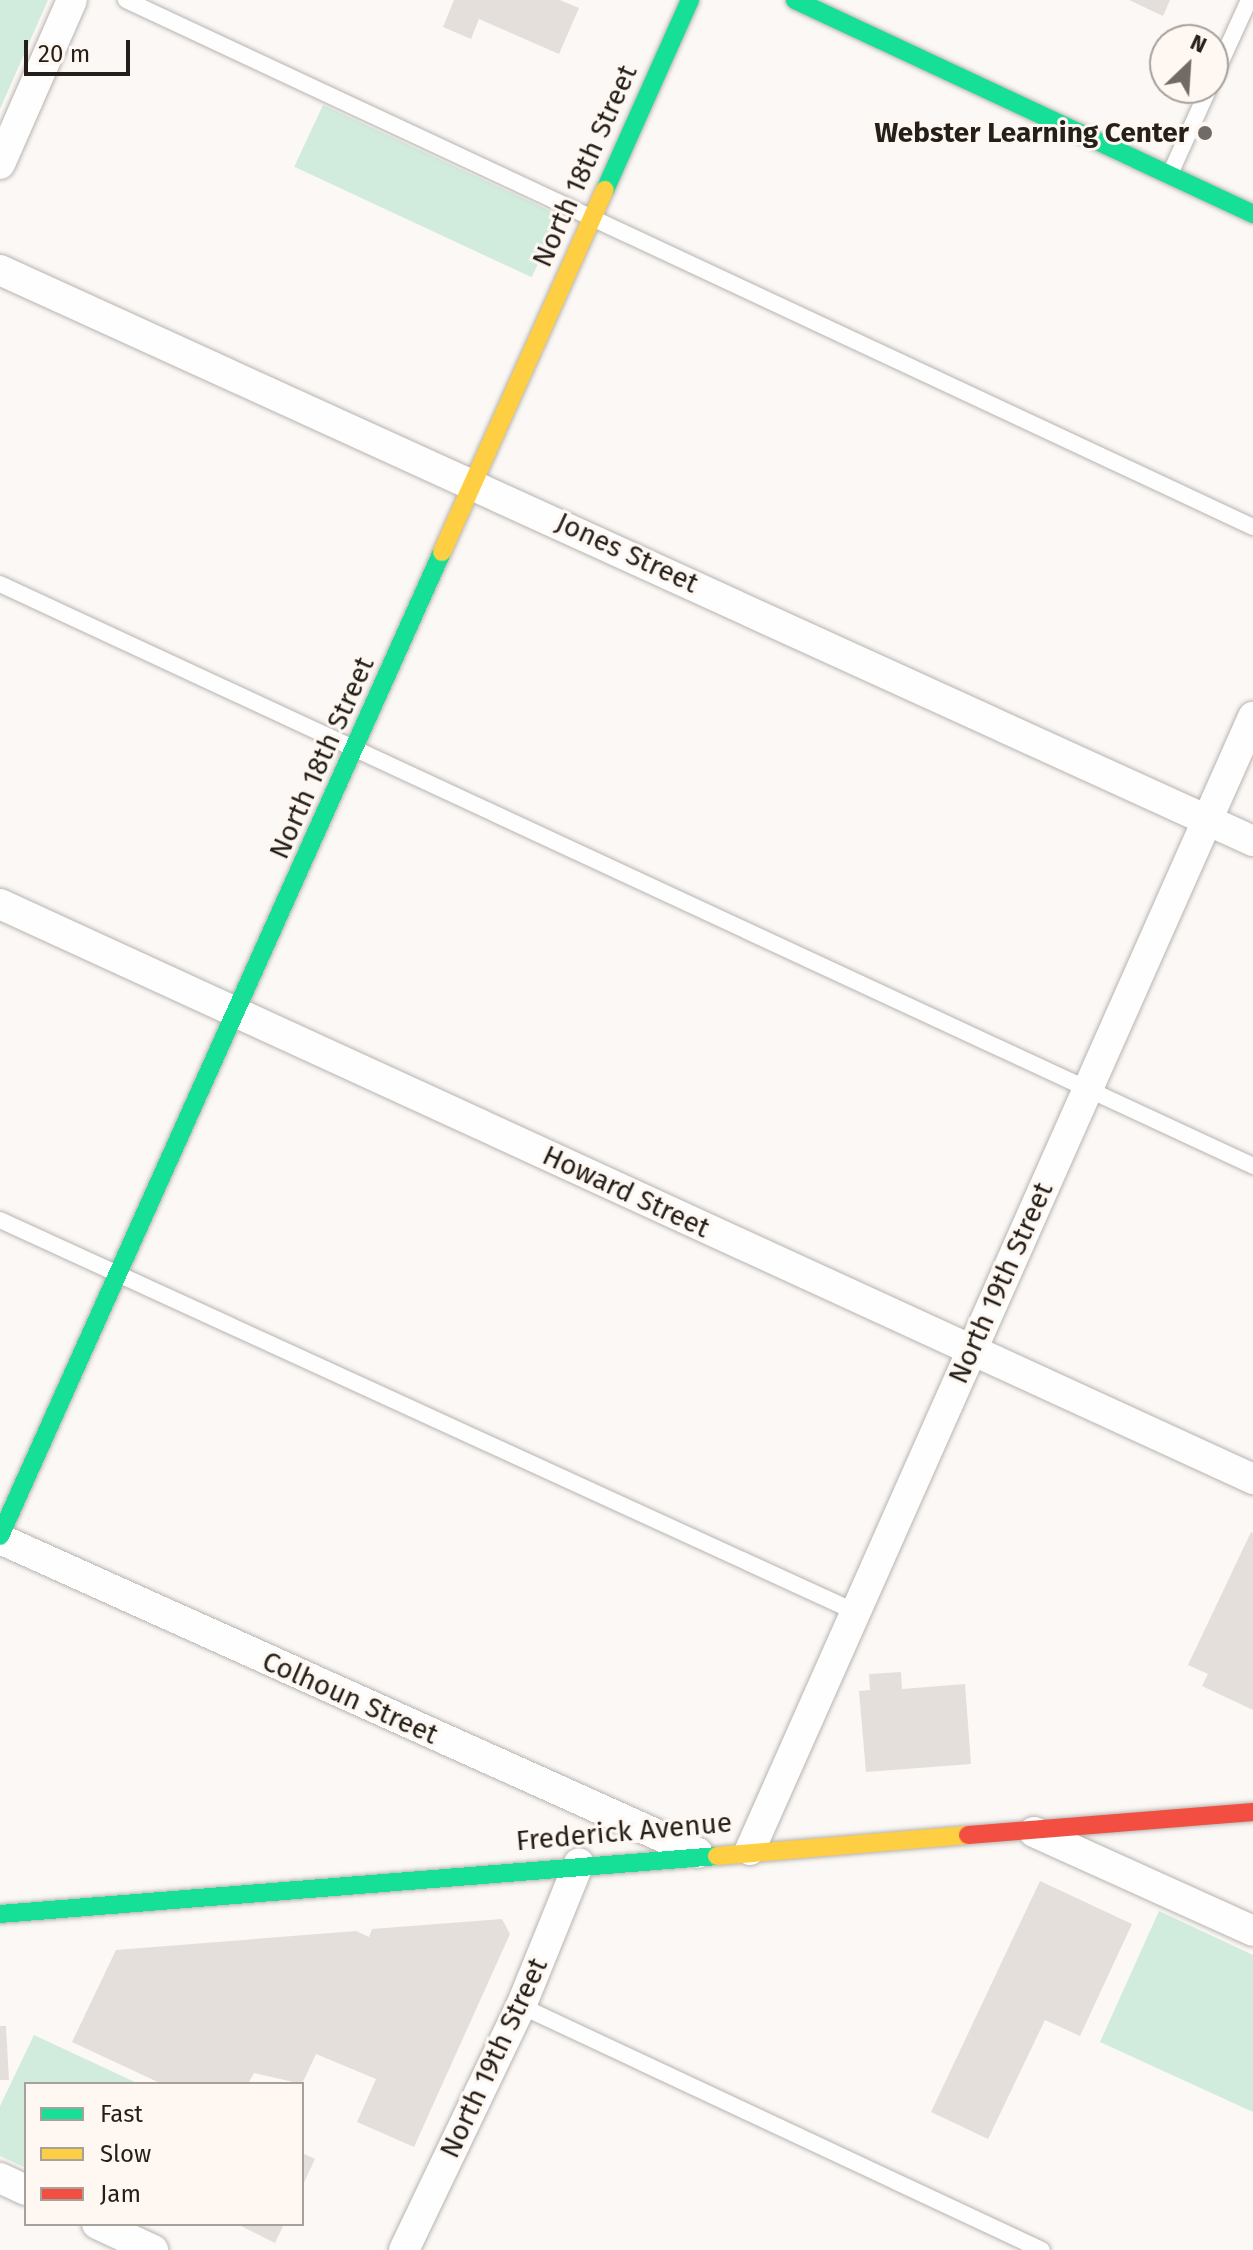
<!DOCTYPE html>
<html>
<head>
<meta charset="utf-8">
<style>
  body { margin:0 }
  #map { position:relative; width:1253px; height:2250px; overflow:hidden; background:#fbf8f5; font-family:"Fira Sans",sans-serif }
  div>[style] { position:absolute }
  .green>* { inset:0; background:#d1ecdd; transform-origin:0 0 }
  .building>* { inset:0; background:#e4dfdb }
  .roads { filter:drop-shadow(0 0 2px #b8b4b0) drop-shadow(0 0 2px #b8b4b0) }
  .lane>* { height:16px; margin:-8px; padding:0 8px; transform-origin:8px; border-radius:8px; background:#fefefe }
  .street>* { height:30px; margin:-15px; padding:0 15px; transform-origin:15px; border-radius:15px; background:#fefefe }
  .fast>* { height:18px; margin:-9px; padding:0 9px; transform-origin:9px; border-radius:9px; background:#16e098 }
  .slow>* { height:18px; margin:-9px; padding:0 9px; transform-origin:9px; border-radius:9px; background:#ffcf43 }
  .jam>* { height:18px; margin:-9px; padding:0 9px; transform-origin:9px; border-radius:9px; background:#f24e42 }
  .dots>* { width:22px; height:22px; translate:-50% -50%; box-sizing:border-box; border:4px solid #fef7f2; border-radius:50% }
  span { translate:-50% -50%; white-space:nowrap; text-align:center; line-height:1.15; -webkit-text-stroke:6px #fef7f2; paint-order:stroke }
  .poi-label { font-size:28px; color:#251f1a; font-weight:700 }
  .right { translate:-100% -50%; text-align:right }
  .street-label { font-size:28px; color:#251f1a }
  .legend { position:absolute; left:24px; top:2082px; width:280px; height:144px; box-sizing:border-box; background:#fef7f2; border:2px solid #a7a19c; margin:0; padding:10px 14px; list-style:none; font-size:24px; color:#251f1a }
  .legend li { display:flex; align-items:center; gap:16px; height:40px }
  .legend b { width:40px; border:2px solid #a7a19c }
  .north { position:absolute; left:1149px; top:24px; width:80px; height:80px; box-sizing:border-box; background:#fef7f2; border:2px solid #a7a19c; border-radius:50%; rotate:25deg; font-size:22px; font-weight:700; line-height:32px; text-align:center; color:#251f1a }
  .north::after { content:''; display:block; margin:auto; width:28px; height:36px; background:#706b67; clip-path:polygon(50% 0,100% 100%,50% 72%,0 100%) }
  .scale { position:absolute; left:24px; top:40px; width:106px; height:36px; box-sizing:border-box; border:4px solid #251f1a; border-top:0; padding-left:10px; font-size:24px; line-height:28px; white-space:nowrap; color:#251f1a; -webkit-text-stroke:6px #fef7f2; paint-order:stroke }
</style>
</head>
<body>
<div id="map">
  <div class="green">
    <div style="clip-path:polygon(0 0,48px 0,0 109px)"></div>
    <div style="left:323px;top:105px;width:262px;height:68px;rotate:25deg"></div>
    <div style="clip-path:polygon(1159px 1911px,1253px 1955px,1253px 2112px,1100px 2042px)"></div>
    <div style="clip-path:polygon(34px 2035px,139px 2084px,26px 2084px,26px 2168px,0 2156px,0 2106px)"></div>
  </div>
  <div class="building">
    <div style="clip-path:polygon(454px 0,560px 0,579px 8px,559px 54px,479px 19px,471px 39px,443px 27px)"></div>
    <div style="clip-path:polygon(1129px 0,1170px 0,1163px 16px)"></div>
    <div style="clip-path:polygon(1251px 1532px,1253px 1533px,1253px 1710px,1202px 1686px,1208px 1674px,1188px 1665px)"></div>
    <div style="clip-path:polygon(901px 1672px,902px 1689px,965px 1684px,971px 1764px,866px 1772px,859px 1691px,870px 1690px,869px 1674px)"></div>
    <div style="clip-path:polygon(1040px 1881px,1132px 1924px,1080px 2036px,1045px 2020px,988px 2139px,931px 2112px)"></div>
    <div style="clip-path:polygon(502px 1919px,510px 1934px,414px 2147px,357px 2122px,376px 2079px,316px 2054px,302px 2084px,254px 2073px,248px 2084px,162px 2084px,72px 2042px,116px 1950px,356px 1931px,369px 1937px,372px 1929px)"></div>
    <div style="clip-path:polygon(0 2026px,6px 2026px,9px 2080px,0 2080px)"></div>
    <div style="clip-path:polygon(302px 2153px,315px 2159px,302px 2187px)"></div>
    <div style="clip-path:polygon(237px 2224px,284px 2224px,275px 2243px)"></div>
  </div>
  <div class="roads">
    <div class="lane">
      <div style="left:126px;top:0;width:1244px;rotate:25.06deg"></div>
      <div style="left:1213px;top:79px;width:87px;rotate:-65.5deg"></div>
      <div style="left:1170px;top:174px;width:94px;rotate:-65.6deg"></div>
      <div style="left:0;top:584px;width:1382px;rotate:24.91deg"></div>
      <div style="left:0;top:1220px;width:941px;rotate:24.61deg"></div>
      <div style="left:521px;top:2006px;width:575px;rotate:25.1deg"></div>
    </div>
    <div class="street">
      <div style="left:0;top:164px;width:179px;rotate:-66.3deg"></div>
      <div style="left:0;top:270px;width:1377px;rotate:24.5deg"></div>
      <div style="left:0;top:904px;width:1379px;rotate:24.65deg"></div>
      <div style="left:0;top:1539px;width:765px;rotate:24.22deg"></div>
      <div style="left:1034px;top:1832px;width:240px;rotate:24.3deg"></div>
      <div style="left:750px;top:1850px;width:1240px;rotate:-66.06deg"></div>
      <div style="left:0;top:2178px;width:29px;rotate:25deg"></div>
      <div style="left:97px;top:2224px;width:62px;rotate:24.9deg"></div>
      <div style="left:404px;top:2250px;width:271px;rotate:-64.4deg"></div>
      <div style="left:521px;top:2006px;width:154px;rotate:-67.9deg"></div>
    </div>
    <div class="fast">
      <div style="left:795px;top:0;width:506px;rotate:25.04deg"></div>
      <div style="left:605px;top:190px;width:208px;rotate:-65.9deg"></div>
      <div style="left:0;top:1536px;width:1079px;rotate:-65.81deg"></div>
      <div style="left:0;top:1914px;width:719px;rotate:-4.62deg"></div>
    </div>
    <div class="slow">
      <div style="left:442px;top:552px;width:397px;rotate:-65.8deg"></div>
      <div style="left:717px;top:1856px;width:252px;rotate:-4.8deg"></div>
    </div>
    <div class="jam">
      <div style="left:968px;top:1835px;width:286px;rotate:-4.6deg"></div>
    </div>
  </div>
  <div class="dots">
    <div style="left:1205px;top:133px;background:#706b67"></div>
  </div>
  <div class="poi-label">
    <span class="right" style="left:1189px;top:133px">Webster Learning Center</span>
  </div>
  <div class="street-label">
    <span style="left:585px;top:166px;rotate:-66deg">North 18th Street</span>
    <span style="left:627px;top:553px;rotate:25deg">Jones Street</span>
    <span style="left:322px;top:758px;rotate:-66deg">North 18th Street</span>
    <span style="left:626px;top:1192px;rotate:25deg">Howard Street</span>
    <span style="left:1001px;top:1283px;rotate:-66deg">North 19th Street</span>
    <span style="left:350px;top:1698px;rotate:24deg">Colhoun Street</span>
    <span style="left:624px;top:1832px;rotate:-5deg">Frederick Avenue</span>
    <span style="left:494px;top:2058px;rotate:-65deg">North 19th Street</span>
  </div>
  <ul class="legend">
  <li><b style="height:10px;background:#16e098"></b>Fast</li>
  <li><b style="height:10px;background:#ffcf43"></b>Slow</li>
  <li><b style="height:10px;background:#f24e42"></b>Jam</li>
  </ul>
  <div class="north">N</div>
  <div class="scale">20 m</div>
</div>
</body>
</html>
